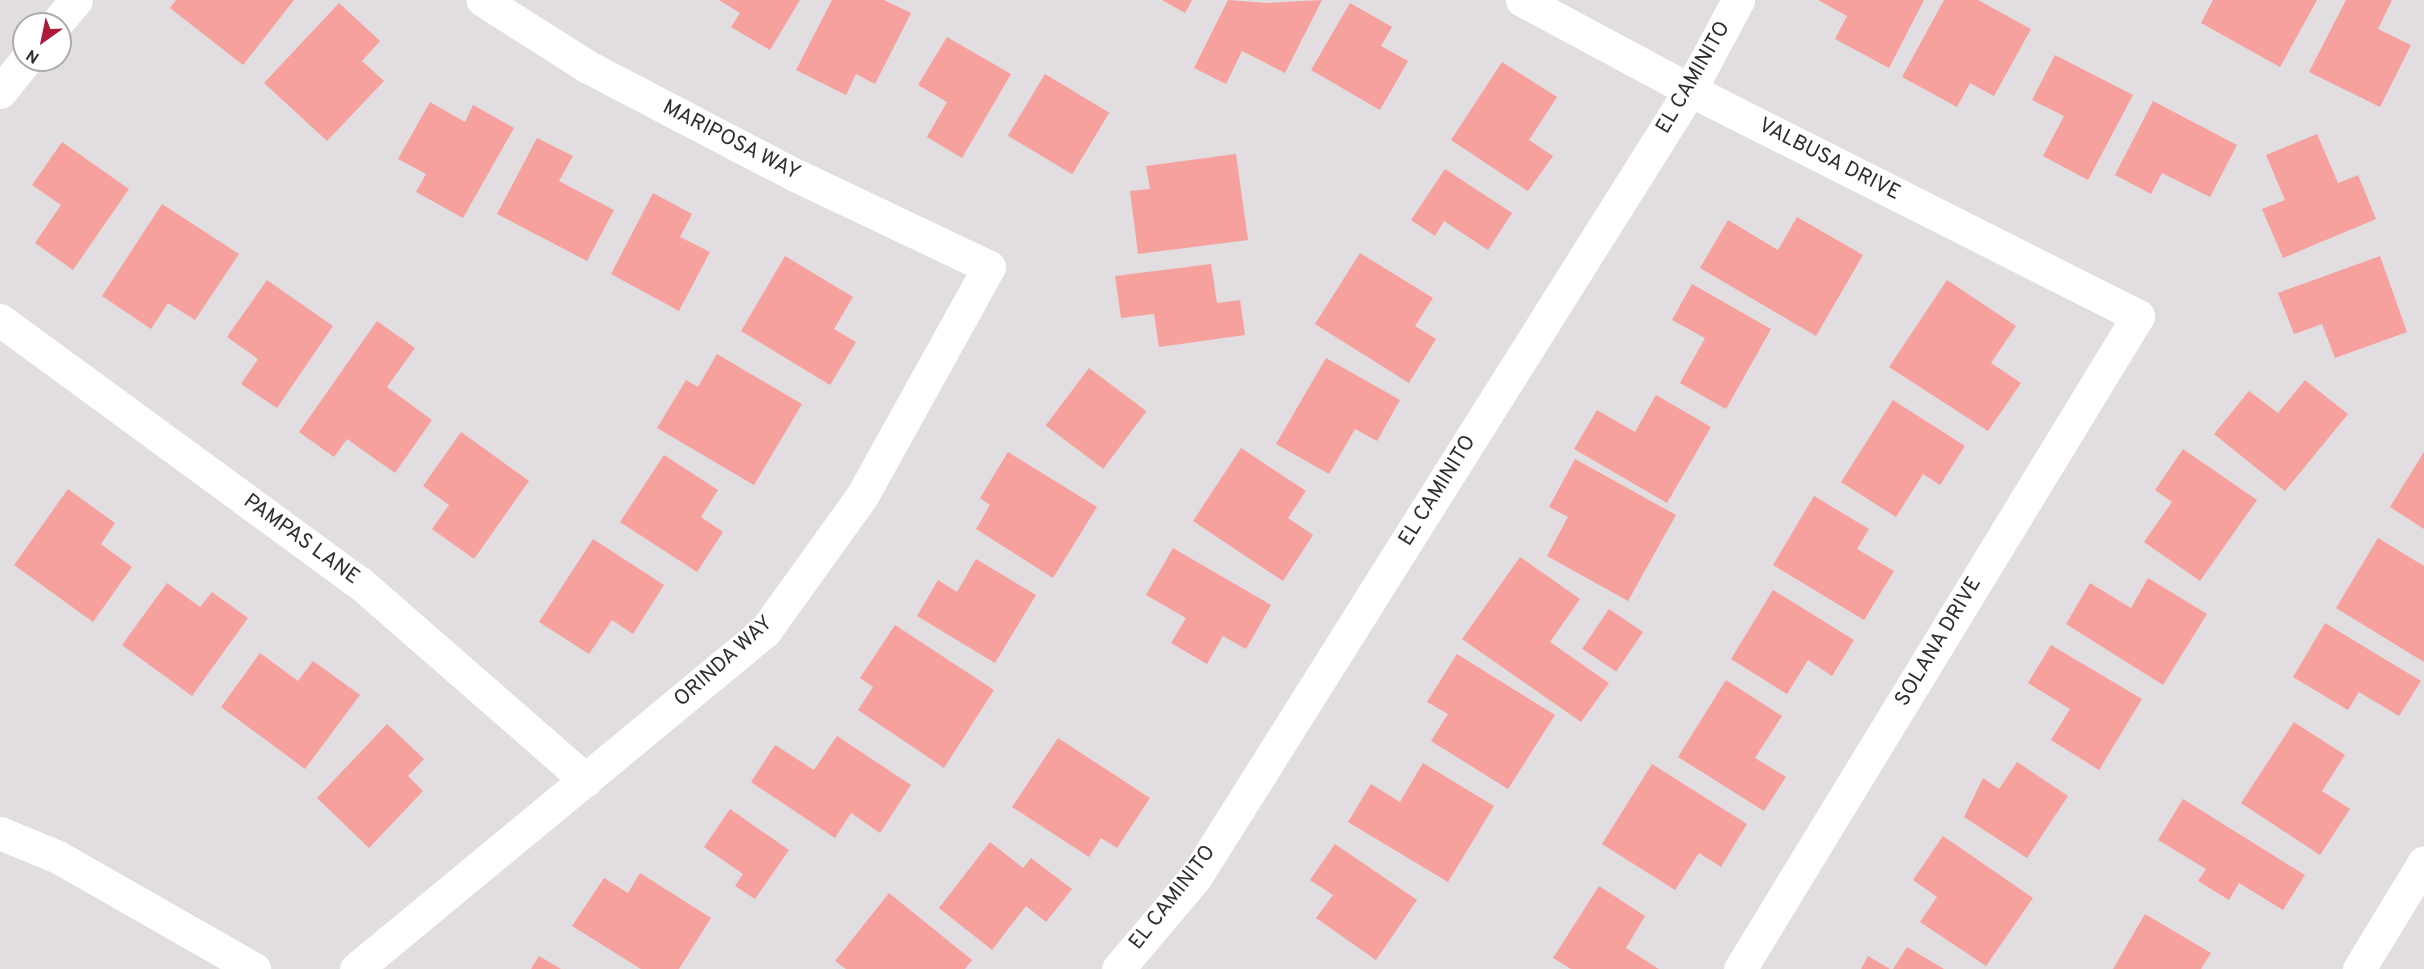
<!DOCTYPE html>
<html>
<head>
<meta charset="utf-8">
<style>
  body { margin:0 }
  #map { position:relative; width:2424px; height:969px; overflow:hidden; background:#e1dde0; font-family:Overpass,sans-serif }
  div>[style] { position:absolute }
  .building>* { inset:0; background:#f6a19d; transform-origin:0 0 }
  .minor>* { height:33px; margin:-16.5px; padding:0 16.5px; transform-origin:16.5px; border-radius:16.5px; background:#fff }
  .tertiary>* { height:33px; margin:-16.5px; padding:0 16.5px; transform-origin:16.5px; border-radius:16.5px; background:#fff }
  span { translate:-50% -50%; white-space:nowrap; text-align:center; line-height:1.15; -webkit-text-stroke:4.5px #fff; paint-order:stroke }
  .street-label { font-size:21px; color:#2f2d2f }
  .north { position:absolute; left:12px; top:12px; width:60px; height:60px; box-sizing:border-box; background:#fff; border:2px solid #acabac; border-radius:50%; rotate:213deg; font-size:16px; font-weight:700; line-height:24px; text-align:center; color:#2f2d2f }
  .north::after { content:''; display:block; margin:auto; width:21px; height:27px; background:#ad1939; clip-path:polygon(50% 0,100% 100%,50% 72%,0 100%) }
</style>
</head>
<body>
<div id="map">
  <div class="building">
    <div style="clip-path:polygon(176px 0,294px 0,243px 65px,170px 8px)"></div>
    <div style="clip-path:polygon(719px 0,800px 0,770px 50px,731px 27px,740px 13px)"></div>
    <div style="clip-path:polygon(832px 0,884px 0,911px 13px,875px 84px,856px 74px,846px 95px,796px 70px)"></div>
    <div style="clip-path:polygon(1162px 0,1192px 0,1185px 13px)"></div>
    <div style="clip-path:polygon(1228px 0,1267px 3px,1322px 0,1285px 73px,1242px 51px,1226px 84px,1194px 68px)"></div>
    <div style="clip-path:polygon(1818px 0,1924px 0,1889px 68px,1835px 39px,1847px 16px)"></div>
    <div style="clip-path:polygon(1944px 0,1978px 0,2031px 29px,1994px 96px,1970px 83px,1957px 107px,1902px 77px)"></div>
    <div style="clip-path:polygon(2213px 0,2317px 0,2280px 67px,2201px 23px)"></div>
    <div style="clip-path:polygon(2346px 0,2392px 0,2378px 29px,2411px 45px,2380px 107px,2309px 72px)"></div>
    <div style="clip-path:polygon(339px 3px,380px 41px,362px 61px,384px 81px,327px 141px,264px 83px)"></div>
    <div style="clip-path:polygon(1350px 3px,1392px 27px,1381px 46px,1408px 61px,1380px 110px,1311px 70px)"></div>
    <div style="clip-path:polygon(947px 37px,1011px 74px,962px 158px,927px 137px,947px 102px,918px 85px)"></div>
    <div style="clip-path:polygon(2055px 55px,2133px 95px,2088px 180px,2043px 156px,2064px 116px,2032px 100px)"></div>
    <div style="clip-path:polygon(1502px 62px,1557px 97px,1529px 140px,1553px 156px,1528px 191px,1451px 140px)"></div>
    <div style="left:1045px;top:74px;width:75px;height:72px;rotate:31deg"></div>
    <div style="clip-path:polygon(2153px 101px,2237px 145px,2210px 197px,2162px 173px,2151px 194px,2115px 175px)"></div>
    <div style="clip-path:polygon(430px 102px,465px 122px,473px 105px,514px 128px,463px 218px,416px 192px,426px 174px,398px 159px)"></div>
    <div style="clip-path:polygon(2317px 134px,2338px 183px,2358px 175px,2376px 219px,2283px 258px,2262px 209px,2285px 200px,2266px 155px)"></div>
    <div style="clip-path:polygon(537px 138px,573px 156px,559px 181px,614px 210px,587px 261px,497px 214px)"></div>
    <div style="clip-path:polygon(62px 142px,129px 189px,73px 270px,35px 243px,61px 205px,32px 185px)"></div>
    <div style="clip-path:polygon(1236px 154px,1248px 240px,1138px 254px,1130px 191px,1150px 189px,1146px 166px)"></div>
    <div style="clip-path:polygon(1445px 169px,1512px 213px,1488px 250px,1444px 221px,1435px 236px,1411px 220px)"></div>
    <div style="clip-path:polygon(653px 193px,692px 214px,680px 237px,710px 252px,679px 311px,611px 274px)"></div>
    <div style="clip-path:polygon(162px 204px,239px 254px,195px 320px,168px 303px,151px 329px,102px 296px)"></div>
    <div style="clip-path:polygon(1797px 217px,1863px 255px,1816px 336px,1700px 268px,1728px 220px,1778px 250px)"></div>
    <div style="clip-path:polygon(1360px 253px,1433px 298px,1415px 326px,1436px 339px,1409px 383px,1315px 324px)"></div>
    <div style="clip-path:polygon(785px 256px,853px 297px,834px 329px,856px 342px,830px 385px,741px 331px)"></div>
    <div style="clip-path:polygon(2380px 256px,2407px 332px,2335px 358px,2322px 324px,2294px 334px,2278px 293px)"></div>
    <div style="clip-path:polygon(1211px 264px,1217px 303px,1240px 300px,1245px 335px,1159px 347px,1154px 314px,1121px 318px,1115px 276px)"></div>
    <div style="clip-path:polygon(267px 280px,333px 326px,277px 408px,241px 384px,258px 359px,227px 337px)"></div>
    <div style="clip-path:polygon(1947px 280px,2016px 326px,1991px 363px,2021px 383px,1988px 431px,1889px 367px)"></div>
    <div style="clip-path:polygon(1692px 284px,1771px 329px,1726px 409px,1680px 383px,1705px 338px,1672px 320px)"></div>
    <div style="clip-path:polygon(377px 321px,415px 348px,387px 387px,432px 420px,395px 473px,347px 439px,334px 457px,299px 432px)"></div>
    <div style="clip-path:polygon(717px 354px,802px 404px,754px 485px,657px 428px,686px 380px,698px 387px)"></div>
    <div style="clip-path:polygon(1326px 358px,1400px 400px,1377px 441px,1355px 429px,1329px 474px,1276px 444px)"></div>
    <div style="left:1089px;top:368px;width:72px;height:72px;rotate:37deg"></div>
    <div style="clip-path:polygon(2305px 380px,2348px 414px,2285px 491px,2214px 434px,2249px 391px,2278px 413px)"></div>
    <div style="clip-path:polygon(1656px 395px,1711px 427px,1667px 503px,1574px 449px,1597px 410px,1635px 432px)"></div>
    <div style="clip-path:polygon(1893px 400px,1965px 446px,1940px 485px,1923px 474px,1896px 517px,1841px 482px)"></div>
    <div style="clip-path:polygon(461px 432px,529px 481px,474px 559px,432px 529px,449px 505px,423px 486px)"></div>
    <div style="clip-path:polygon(1241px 448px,1306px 491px,1288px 518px,1313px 535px,1283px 581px,1193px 521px)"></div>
    <div style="clip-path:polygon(2183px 449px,2257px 500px,2200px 581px,2144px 542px,2172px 502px,2155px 490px)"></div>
    <div style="clip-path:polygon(1008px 452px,1097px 507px,1053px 578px,976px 529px,990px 505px,980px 498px)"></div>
    <div style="clip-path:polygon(2424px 452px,2424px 529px,2390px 507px)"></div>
    <div style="clip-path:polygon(664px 455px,718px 490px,701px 517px,723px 532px,697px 572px,620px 522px)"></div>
    <div style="clip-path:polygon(1575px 459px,1676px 515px,1628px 601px,1547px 556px,1568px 517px,1549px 507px)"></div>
    <div style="clip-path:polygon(68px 489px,115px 523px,101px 544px,132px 567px,93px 622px,14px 565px)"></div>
    <div style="clip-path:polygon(1814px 496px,1869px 529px,1857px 549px,1894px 571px,1864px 620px,1773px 565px)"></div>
    <div style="clip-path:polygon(2378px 538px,2424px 566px,2424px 662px,2336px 608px)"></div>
    <div style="clip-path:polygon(593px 539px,664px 585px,633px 634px,612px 620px,589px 654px,539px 622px)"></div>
    <div style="clip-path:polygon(1173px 548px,1271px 605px,1246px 649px,1223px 636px,1207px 664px,1171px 643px,1186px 618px,1146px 595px)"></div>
    <div style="clip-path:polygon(1520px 557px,1580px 599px,1550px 642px,1609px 683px,1581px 722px,1462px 639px)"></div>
    <div style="clip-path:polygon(976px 559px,1036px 595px,995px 663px,917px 616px,938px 580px,957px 592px)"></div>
    <div style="clip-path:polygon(2148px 578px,2207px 614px,2163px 685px,2066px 624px,2090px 583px,2131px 608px)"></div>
    <div style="clip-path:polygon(167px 583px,200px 607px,212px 592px,248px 618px,192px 696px,122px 645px)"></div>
    <div style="clip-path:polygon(1773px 590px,1854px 640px,1832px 676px,1808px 660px,1787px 694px,1731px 659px)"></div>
    <div style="left:1609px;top:609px;width:41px;height:48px;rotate:34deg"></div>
    <div style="clip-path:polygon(2325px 623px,2421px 681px,2399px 716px,2359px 692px,2348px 710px,2293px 677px)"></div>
    <div style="clip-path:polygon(895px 625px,994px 690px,944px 768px,858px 710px,873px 687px,860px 678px)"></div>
    <div style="clip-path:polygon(2051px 645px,2142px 699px,2099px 770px,2051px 740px,2070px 709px,2028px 683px)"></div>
    <div style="clip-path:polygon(260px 653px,298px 681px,313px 661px,360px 695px,305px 769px,221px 707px)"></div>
    <div style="clip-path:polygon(1457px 654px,1555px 715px,1508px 789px,1431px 741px,1448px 714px,1427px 702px)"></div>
    <div style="clip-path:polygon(1726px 680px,1782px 716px,1755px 758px,1786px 777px,1764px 811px,1678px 757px)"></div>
    <div style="clip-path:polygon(2294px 722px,2345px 755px,2322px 791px,2350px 809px,2320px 855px,2241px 803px)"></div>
    <div style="clip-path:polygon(387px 724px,424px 759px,408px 776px,423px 791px,369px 848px,317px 798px)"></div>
    <div style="clip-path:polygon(837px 736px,911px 785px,880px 833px,851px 813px,835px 838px,751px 782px,775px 745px,814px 770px)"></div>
    <div style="clip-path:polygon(1058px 738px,1150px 798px,1117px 848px,1101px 838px,1089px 857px,1012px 807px)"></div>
    <div style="clip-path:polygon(2017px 762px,2068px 796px,2027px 858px,1964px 817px,1983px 778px,1999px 789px)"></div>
    <div style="clip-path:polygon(1423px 763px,1494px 806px,1448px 882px,1348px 822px,1371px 784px,1400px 802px)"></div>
    <div style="clip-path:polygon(1652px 764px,1747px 824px,1721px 867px,1699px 853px,1675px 890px,1602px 844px)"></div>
    <div style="clip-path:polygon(2183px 799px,2305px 875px,2283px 910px,2239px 883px,2229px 900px,2198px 881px,2206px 869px,2158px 840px)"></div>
    <div style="clip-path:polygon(730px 809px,789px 850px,755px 899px,735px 886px,743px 874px,704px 847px)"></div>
    <div style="clip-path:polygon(1943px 836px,2033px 898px,1986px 966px,1920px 922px,1937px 897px,1913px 880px)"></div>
    <div style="clip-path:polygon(990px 842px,1023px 868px,1031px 858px,1072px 889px,1046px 922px,1026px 906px,992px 950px,939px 908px)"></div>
    <div style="clip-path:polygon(1335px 844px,1417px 900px,1376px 960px,1316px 918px,1333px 895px,1310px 880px)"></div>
    <div style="clip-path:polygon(640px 873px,711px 918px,679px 969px,641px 969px,572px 926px,604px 878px,628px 893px)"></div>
    <div style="clip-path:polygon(1599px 886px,1645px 916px,1626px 948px,1659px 969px,1571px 969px,1553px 958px)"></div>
    <div style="clip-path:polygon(889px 893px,972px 960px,965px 969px,846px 969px,835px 961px)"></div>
    <div style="clip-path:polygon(2145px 914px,2211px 953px,2201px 969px,2113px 969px)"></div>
    <div style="clip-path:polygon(1907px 947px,1944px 969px,1893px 969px)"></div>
    <div style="clip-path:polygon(539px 956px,561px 969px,531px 969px)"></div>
    <div style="clip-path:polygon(1868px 956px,1890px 969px,1861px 969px)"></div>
  </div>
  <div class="minor">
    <div style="left:1522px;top:0;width:191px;rotate:28.2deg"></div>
    <div style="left:1690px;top:90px;width:502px;rotate:26.77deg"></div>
    <div style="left:2138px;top:316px;width:765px;rotate:121.36deg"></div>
    <div style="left:56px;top:24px;width:31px;rotate:-50deg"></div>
    <div style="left:0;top:92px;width:41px;rotate:-50.9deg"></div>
    <div style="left:0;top:320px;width:446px;rotate:36.2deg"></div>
    <div style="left:360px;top:583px;width:300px;rotate:41.1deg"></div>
    <div style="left:356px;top:969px;width:531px;rotate:-39.57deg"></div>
    <div style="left:765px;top:631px;width:166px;rotate:-54.3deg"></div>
    <div style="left:862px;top:496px;width:262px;rotate:-61deg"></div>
    <div style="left:989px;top:267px;width:215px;rotate:-154.6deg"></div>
    <div style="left:795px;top:175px;width:233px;rotate:-152.4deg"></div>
    <div style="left:588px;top:67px;width:125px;rotate:-147.5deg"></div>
    <div style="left:1118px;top:969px;width:119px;rotate:-49.8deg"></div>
    <div style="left:1195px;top:878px;width:931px;rotate:-57.86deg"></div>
    <div style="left:1690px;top:90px;width:102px;rotate:-61.9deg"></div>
  </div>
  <div class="tertiary">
    <div style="left:0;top:833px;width:63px;rotate:22.5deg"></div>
    <div style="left:58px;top:857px;width:226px;rotate:29.7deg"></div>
    <div style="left:2359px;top:969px;width:125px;rotate:-58.7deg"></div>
  </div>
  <div class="street-label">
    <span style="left:1694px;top:78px;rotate:-60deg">EL CAMINITO</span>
    <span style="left:731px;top:141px;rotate:27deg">MARIPOSA WAY</span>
    <span style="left:1829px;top:160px;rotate:27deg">VALBUSA DRIVE</span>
    <span style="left:1438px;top:491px;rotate:-58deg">EL CAMINITO</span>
    <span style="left:301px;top:540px;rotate:36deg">PAMPAS LANE</span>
    <span style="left:1939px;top:642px;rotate:-59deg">SOLANA DRIVE</span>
    <span style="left:724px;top:662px;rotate:-42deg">ORINDA WAY</span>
    <span style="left:1173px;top:898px;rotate:-52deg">EL CAMINITO</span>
  </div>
  <div class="north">N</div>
</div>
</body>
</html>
